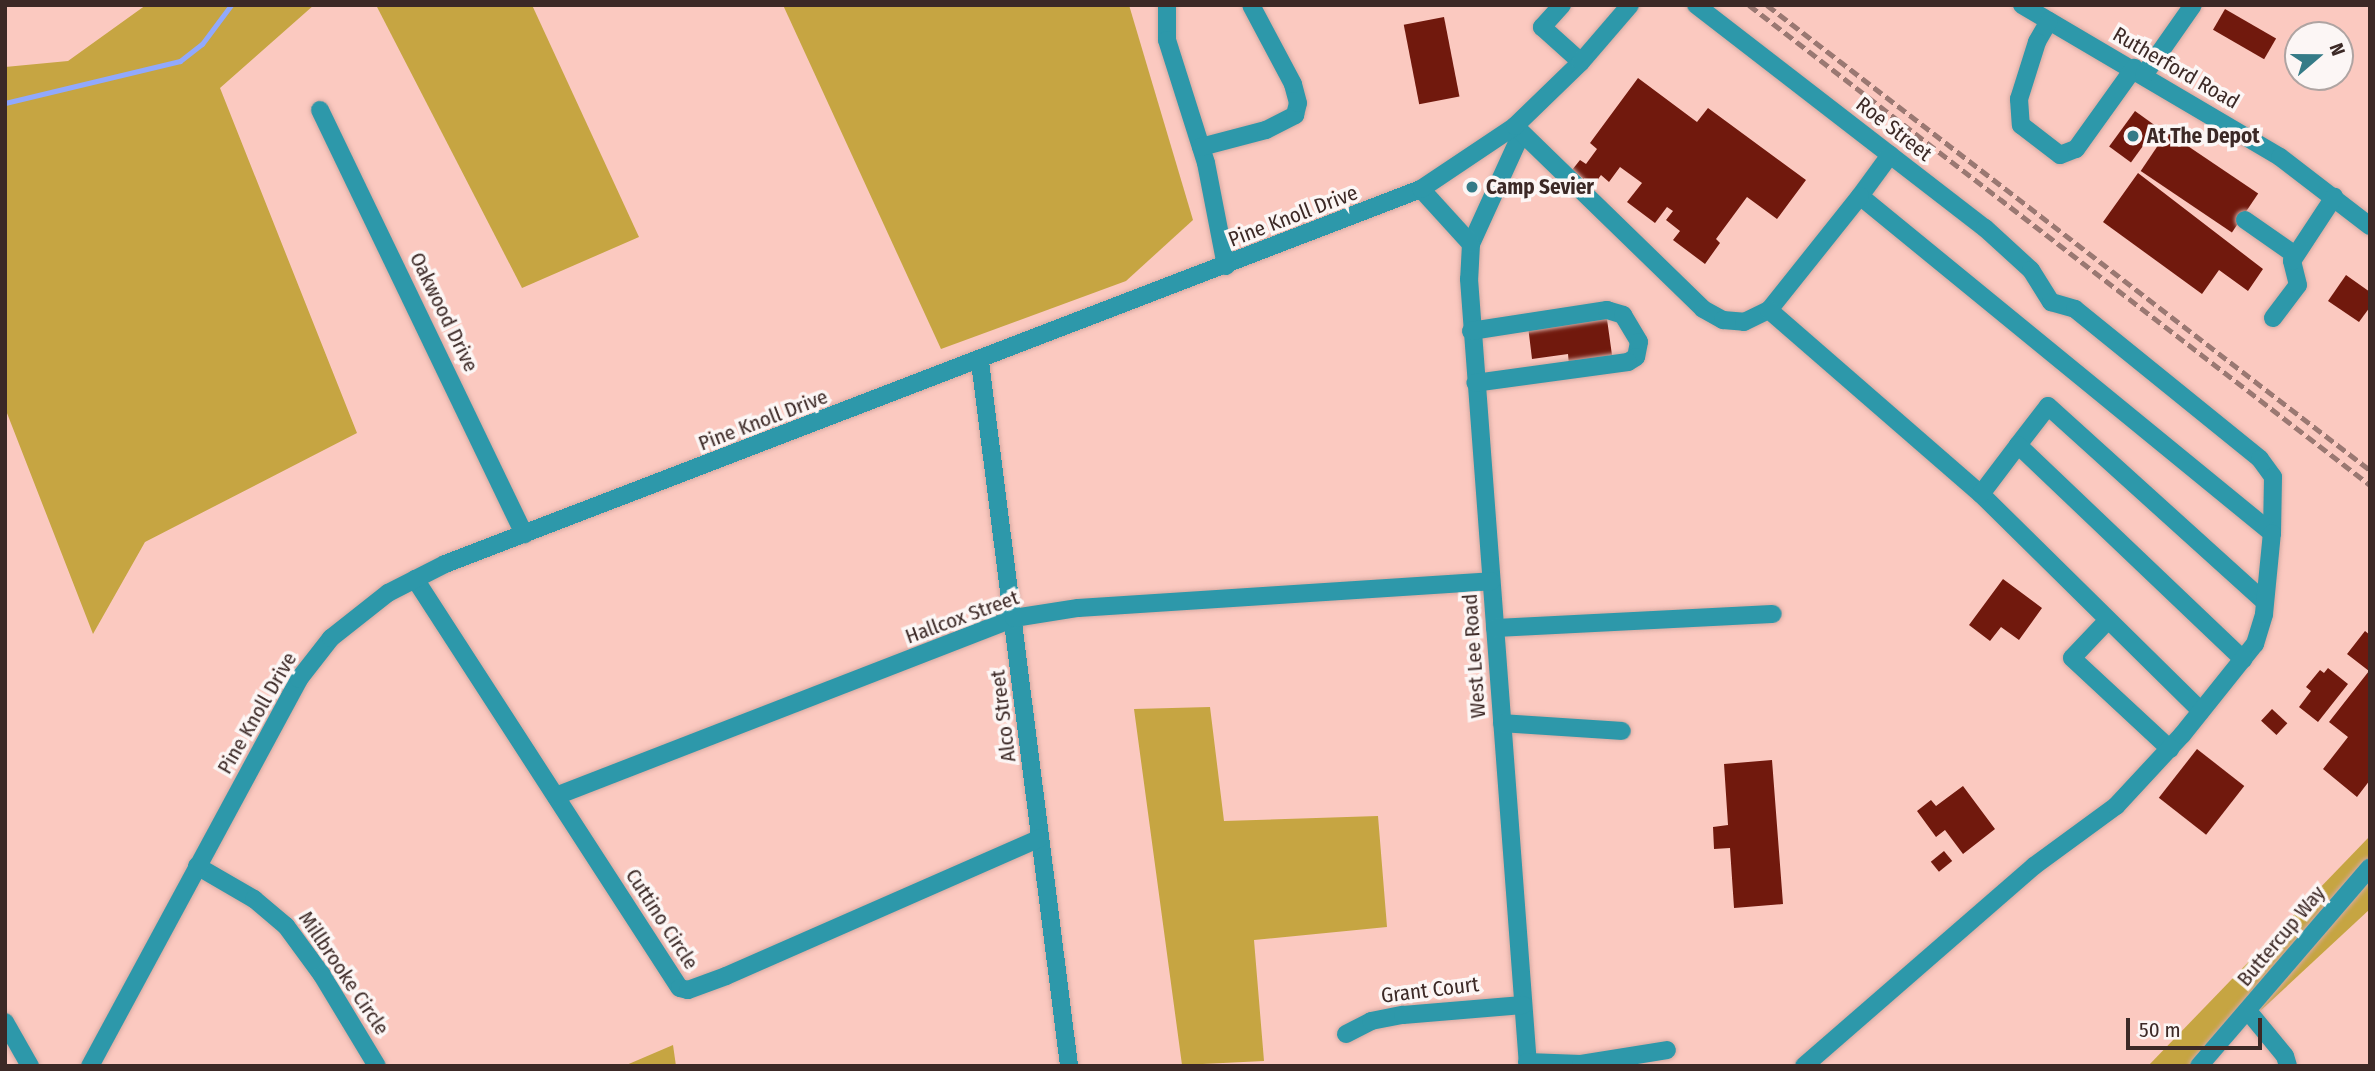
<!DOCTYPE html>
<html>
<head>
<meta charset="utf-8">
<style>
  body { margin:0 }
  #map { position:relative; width:2375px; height:1071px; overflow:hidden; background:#fbc9c0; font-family:"Fira Sans Condensed",sans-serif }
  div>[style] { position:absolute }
  .green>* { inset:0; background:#c6a542 }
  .stream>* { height:5px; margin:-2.5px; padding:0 2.5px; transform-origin:2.5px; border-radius:2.5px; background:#91a9fd }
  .building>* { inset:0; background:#71190d; transform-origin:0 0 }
  .roads { filter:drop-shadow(0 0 2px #d5a9a1) drop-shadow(0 0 2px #d5a9a1) }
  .minor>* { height:18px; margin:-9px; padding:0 9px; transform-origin:9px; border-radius:9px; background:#2d98aa }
  .rail>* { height:5px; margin-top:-2.5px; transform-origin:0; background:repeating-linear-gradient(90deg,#9a7872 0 10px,transparent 0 15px) }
  .dots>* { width:19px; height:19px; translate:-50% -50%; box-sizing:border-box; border:4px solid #fcf6f5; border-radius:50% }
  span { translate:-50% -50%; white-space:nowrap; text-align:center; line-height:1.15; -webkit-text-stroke:7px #fcf6f5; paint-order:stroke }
  .street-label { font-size:21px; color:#3c2926 }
  .poi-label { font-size:21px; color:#3c2926; font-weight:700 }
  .left { translate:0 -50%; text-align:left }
  .frame { position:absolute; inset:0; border:7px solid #3c2926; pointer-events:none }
  .north { position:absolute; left:2284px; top:21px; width:70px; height:70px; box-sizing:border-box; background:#fcf6f5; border:2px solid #afa4a2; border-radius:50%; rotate:70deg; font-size:19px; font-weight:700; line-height:28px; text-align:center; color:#3c2926 }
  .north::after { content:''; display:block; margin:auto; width:24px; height:32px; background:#357b87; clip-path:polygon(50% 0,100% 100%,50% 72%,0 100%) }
  .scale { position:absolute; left:2126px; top:1018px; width:136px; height:32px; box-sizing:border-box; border:4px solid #3c2926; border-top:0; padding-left:9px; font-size:21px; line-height:24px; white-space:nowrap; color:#3c2926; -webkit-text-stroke:5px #fcf6f5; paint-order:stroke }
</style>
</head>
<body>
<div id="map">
  <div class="green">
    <div style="clip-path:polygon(146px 5px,314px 5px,220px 88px,357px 433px,145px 542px,93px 634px,5px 408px,5px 67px,68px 61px)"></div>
    <div style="clip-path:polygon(376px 5px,532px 5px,639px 237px,522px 288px)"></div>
    <div style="clip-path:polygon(783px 5px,1129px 5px,1193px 220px,1126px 281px,941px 349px)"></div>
    <div style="clip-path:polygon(1210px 707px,1224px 821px,1378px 816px,1387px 927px,1254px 940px,1264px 1061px,1182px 1065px,1134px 709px)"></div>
    <div style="clip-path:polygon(2370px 836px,2370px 909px,2201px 1066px,2148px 1066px)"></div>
    <div style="clip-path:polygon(673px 1045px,676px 1066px,624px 1066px)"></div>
  </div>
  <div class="stream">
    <div style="left:5px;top:103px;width:180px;rotate:-13.5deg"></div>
    <div style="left:180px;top:61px;width:28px;rotate:-38deg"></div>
    <div style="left:202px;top:44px;width:49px;rotate:-53.4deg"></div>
  </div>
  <div class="building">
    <div style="left:2225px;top:9px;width:59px;height:24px;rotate:30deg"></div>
    <div style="left:1444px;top:17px;width:81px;height:41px;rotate:79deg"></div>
    <div style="clip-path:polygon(1638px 78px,1697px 122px,1708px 108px,1806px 180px,1777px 219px,1747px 197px,1716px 239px,1720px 243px,1705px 264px,1673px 240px,1680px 231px,1666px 220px,1673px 211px,1667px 207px,1655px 223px,1627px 202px,1642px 183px,1620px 167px,1609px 182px,1601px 175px,1593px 186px,1572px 170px,1580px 160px,1586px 164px,1597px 149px,1590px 143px)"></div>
    <div style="left:2135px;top:111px;width:27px;height:44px;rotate:36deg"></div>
    <div style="left:2167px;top:132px;width:110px;height:47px;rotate:34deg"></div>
    <div style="clip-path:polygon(2138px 173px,2263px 269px,2248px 291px,2219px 270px,2202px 294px,2103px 222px)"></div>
    <div style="clip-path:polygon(2346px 275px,2370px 292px,2370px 307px,2359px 322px,2328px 301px)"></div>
    <div style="clip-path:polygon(1606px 312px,1612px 355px,1569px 365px,1568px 354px,1532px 359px,1528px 326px)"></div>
    <div style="clip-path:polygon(2003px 579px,2042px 608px,2019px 640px,2001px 627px,1990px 641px,1969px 625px)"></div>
    <div style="clip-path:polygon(2365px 631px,2370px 635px,2370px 780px,2357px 797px,2323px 769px,2348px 737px,2329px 722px,2369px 671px,2347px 654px)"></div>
    <div style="clip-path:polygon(2328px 668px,2348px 684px,2318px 722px,2299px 707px,2311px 691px,2306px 687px,2320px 670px,2324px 673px)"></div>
    <div style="left:2272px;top:709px;width:21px;height:16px;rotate:43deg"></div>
    <div style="left:2197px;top:749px;width:60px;height:62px;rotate:38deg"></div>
    <div style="clip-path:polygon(1772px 760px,1783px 904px,1734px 908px,1730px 848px,1714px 849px,1713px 827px,1728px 825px,1724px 764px)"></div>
    <div style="clip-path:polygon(1963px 786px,1995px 829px,1963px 854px,1945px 830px,1936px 837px,1917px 811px,1931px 800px,1936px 806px)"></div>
    <div style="left:1944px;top:851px;width:13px;height:17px;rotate:51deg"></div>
  </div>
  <div class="roads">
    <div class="minor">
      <div style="left:1167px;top:5px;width:35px;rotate:90deg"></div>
      <div style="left:1167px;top:40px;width:129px;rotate:72.4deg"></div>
      <div style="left:1206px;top:163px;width:105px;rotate:79deg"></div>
      <div style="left:1562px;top:5px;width:30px;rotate:132deg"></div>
      <div style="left:1542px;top:27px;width:52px;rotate:41.9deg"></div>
      <div style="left:1696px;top:5px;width:365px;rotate:37.7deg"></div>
      <div style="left:1985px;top:228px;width:62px;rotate:42.4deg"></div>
      <div style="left:2031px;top:270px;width:38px;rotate:58deg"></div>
      <div style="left:2051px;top:302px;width:25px;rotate:16deg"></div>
      <div style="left:2075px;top:309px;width:238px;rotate:39deg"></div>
      <div style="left:2260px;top:459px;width:22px;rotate:54deg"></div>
      <div style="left:2273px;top:477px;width:56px;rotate:91deg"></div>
      <div style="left:2272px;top:533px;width:532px;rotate:-140.72deg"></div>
      <div style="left:1860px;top:196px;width:51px;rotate:-53.8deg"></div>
      <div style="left:2022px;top:5px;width:299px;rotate:30.5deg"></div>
      <div style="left:2280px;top:157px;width:113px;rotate:37.5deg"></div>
      <div style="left:2049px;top:21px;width:24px;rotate:120deg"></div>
      <div style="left:2037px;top:42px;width:60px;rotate:107.5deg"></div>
      <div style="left:2019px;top:99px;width:26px;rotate:86deg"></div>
      <div style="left:2021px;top:125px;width:49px;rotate:37.6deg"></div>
      <div style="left:2060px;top:155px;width:17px;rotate:-21deg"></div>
      <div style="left:2076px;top:149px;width:100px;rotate:-54.4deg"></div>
      <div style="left:2144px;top:75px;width:85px;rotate:-55deg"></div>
      <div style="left:320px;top:110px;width:471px;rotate:64.3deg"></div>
      <div style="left:1515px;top:126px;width:17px;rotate:83deg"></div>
      <div style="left:1517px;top:143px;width:111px;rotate:114.5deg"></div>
      <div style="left:1471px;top:244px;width:35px;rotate:93deg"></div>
      <div style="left:1469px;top:279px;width:789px;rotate:85.71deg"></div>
      <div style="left:1515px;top:126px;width:262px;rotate:44.2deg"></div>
      <div style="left:1703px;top:309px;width:23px;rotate:29deg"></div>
      <div style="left:1723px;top:320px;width:21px;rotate:5deg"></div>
      <div style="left:1744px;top:322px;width:28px;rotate:-26deg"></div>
      <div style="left:1769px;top:310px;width:146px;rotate:-51.4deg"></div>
      <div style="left:1201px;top:147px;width:67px;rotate:-14.7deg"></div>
      <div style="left:1266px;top:130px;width:33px;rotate:-27deg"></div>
      <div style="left:1295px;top:115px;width:12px;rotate:-76deg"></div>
      <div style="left:1298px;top:103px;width:20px;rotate:-105deg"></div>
      <div style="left:1293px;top:84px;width:89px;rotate:-118deg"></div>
      <div style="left:1421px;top:189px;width:74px;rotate:47.7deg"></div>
      <div style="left:2245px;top:220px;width:61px;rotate:35deg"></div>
      <div style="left:1769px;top:310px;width:281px;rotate:41deg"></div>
      <div style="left:2273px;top:318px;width:41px;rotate:-52.9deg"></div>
      <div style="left:2298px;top:285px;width:25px;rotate:-104deg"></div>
      <div style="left:2292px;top:261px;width:77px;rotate:-56.7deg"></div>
      <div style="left:1471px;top:331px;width:138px;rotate:-8.8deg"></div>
      <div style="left:1607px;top:310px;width:17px;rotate:17deg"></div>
      <div style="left:1623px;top:315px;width:31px;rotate:59deg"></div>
      <div style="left:1639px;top:342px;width:15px;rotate:101deg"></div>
      <div style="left:1636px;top:357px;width:9px;rotate:148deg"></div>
      <div style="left:1628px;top:362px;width:154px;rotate:172.2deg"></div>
      <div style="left:980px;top:362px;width:710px;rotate:82.79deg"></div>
      <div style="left:2018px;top:445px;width:49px;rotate:-52.4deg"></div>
      <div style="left:2048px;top:406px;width:291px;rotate:42.1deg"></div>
      <div style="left:415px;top:579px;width:487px;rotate:57.1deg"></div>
      <div style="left:680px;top:988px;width:8px;rotate:14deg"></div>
      <div style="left:688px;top:990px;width:40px;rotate:-20.2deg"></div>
      <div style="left:726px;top:976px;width:343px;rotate:-23.7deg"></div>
      <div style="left:2108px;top:620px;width:52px;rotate:133.5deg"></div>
      <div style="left:2072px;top:658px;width:134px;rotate:42.9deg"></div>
      <div style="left:1495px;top:628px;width:278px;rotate:-2.9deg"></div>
      <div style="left:2201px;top:711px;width:309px;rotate:-135.4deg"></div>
      <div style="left:1981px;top:494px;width:61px;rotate:-52.9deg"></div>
      <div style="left:2018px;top:445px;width:311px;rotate:43.6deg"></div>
      <div style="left:1502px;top:723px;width:120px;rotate:3.8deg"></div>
      <div style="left:556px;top:796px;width:491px;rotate:-21.2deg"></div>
      <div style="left:1014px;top:618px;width:65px;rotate:-8.9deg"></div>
      <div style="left:1078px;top:608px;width:414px;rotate:-3.7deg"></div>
      <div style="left:197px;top:866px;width:66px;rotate:30.1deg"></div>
      <div style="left:254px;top:899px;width:42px;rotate:40.2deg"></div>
      <div style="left:286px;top:926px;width:61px;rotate:53.7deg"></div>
      <div style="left:322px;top:975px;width:106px;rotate:58.9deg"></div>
      <div style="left:2248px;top:1011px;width:58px;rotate:50.6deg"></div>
      <div style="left:2285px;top:1056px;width:10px;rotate:73deg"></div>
      <div style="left:5px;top:1022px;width:51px;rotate:60.4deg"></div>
      <div style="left:1346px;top:1034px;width:28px;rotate:-27deg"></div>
      <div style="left:1371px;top:1021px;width:33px;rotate:-11deg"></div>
      <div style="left:1403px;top:1015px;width:120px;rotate:-4.8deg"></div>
      <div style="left:1527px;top:1062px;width:54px;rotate:2.1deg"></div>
      <div style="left:1581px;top:1064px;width:87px;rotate:-9.2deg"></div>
      <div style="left:90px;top:1066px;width:440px;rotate:-61.6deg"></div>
      <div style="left:299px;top:679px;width:52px;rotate:-52deg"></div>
      <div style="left:331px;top:638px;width:73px;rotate:-38.3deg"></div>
      <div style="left:388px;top:593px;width:64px;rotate:-27deg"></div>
      <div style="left:445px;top:564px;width:1046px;rotate:-21.02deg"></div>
      <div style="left:1421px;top:189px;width:113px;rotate:-33.8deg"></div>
      <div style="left:1515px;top:126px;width:92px;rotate:-44.1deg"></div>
      <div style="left:1581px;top:62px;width:75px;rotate:-49.3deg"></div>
      <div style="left:1804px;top:1066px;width:305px;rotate:-41deg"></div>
      <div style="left:2034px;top:866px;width:102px;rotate:-36.2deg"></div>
      <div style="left:2116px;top:806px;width:97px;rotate:-47.1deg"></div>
      <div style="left:2182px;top:735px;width:117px;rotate:-51.3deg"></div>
      <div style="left:2255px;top:644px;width:31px;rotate:-73deg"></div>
      <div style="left:2264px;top:614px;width:81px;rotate:-84.4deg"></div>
      <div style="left:2199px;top:1066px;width:262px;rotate:-49.3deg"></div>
    </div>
  </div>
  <div class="rail">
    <div style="left:1749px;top:5px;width:785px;rotate:37.7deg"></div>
    <div style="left:1767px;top:5px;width:761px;rotate:37.64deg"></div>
  </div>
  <div class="dots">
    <div style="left:2133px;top:136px;background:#357b87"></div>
    <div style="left:1472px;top:187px;background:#357b87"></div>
  </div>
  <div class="street-label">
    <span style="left:2176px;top:68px;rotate:30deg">Rutherford Road</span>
    <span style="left:1894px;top:129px;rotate:38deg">Roe Street</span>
    <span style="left:1293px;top:216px;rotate:-21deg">Pine Knoll Drive</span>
    <span style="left:444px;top:312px;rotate:64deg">Oakwood Drive</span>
    <span style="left:763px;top:420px;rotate:-21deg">Pine Knoll Drive</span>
    <span style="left:962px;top:617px;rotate:-20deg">Hallcox Street</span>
    <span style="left:1474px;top:656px;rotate:-94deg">West Lee Road</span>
    <span style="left:257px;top:713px;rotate:-60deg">Pine Knoll Drive</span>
    <span style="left:1003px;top:716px;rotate:-97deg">Alco Street</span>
    <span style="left:662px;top:919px;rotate:57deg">Cuttino Circle</span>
    <span style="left:2281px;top:936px;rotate:-50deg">Buttercup Way</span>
    <span style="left:344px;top:973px;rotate:56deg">Millbrooke Circle</span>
    <span style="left:1430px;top:990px;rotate:-7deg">Grant Court</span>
  </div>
  <div class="poi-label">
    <span class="left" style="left:2147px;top:136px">At The Depot</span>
    <span class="left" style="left:1486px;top:187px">Camp Sevier</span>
  </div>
  <div class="frame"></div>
  <div class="north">N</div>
  <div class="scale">50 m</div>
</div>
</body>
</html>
